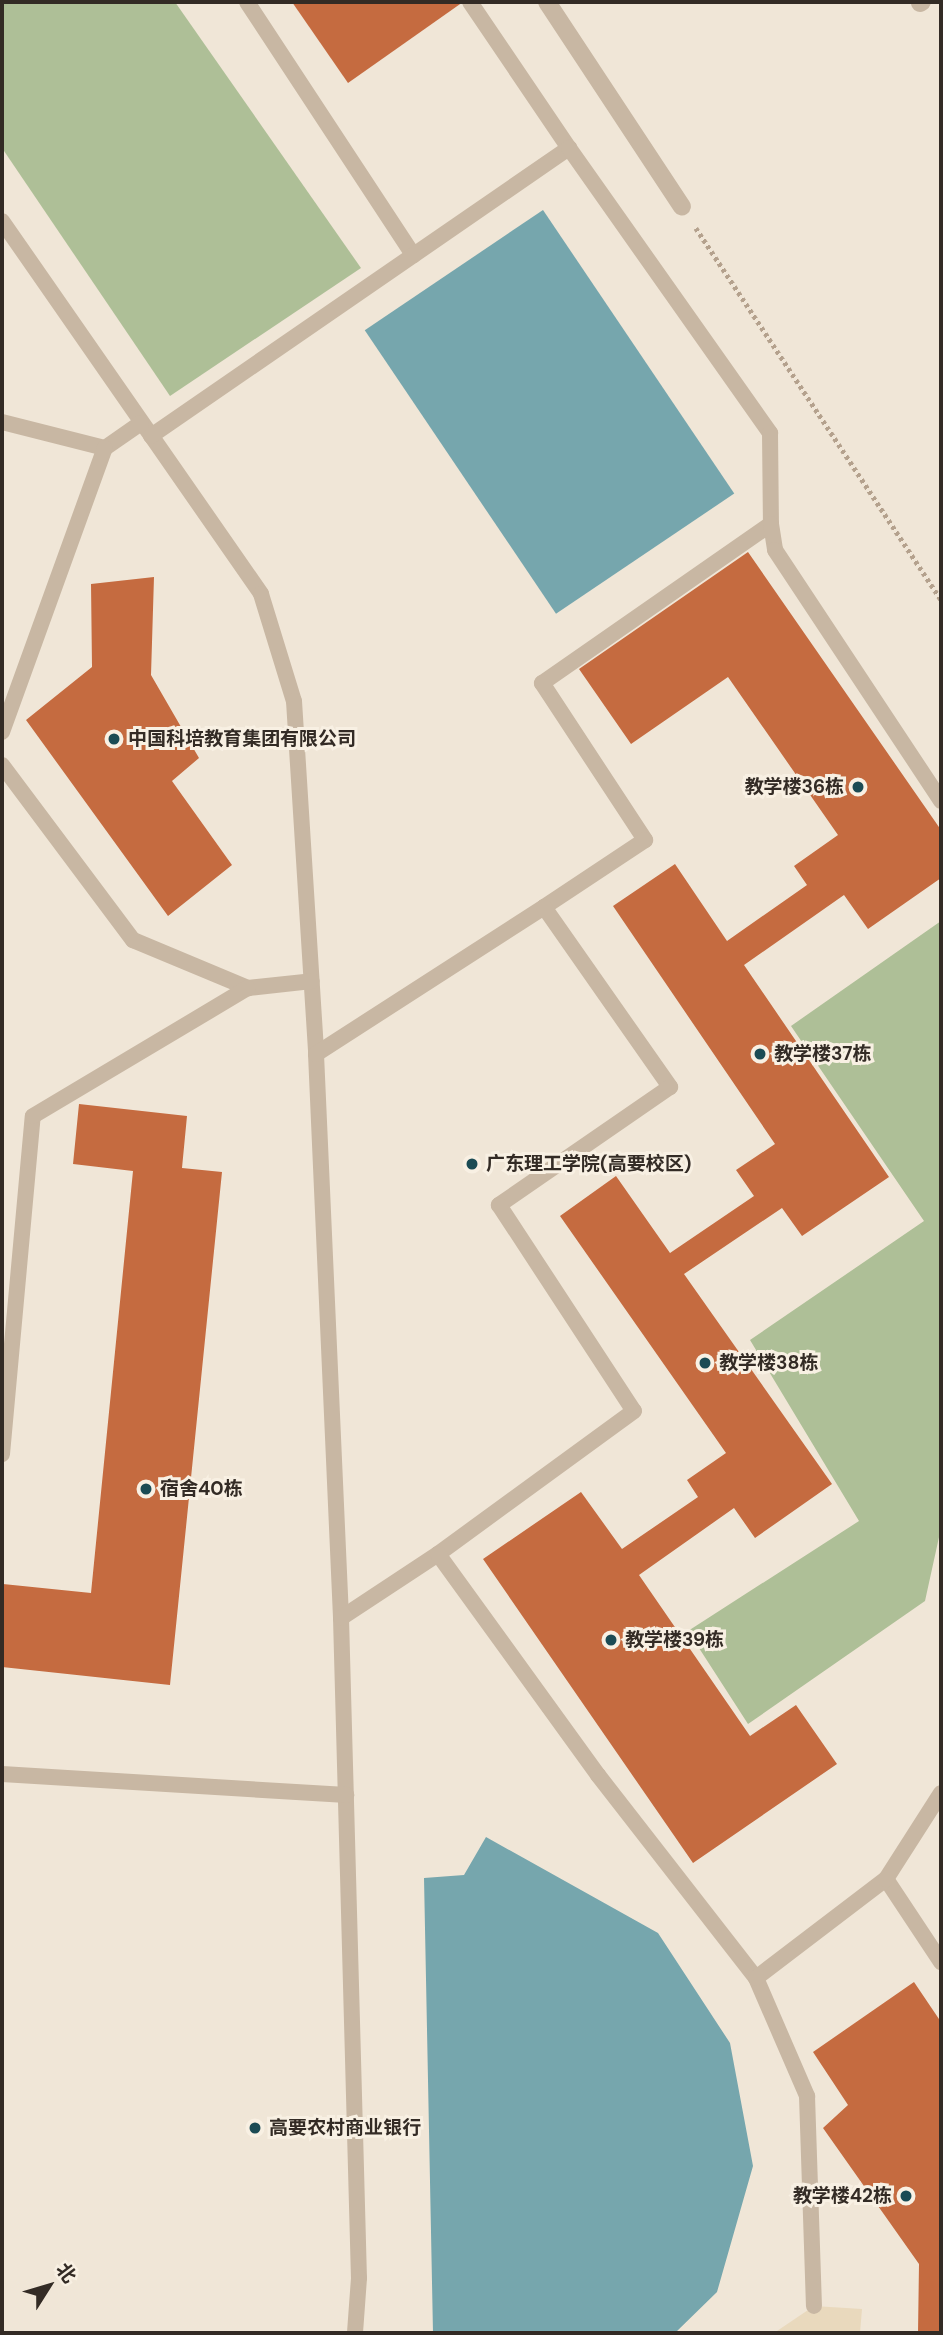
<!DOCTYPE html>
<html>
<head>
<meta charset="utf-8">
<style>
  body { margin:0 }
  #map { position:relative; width:943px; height:2335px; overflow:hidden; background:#f0e6d7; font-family:"DM Sans","Noto Sans SC",sans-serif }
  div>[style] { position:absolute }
  .green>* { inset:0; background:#aebf97 }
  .plaza>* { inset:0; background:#e9d9bd }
  .water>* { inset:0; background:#76a6ad; transform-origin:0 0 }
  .building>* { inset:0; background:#c56b40 }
  .path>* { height:4.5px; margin-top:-2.25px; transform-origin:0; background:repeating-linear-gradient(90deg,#b4a18d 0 3.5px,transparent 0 7px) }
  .service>* { height:16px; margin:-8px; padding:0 8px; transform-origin:8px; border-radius:8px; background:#c8b7a3 }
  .minor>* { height:18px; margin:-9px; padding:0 9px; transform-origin:9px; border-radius:9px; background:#c8b7a3 }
  .dots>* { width:19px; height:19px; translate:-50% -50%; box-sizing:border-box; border:4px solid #f8f0e3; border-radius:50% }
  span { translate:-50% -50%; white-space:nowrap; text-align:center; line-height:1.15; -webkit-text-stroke:6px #f8f0e3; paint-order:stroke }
  .poi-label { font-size:19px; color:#332b25; font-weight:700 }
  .left { translate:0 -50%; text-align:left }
  .right { translate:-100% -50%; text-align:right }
  .frame { position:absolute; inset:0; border:4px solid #332b25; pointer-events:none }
  .north { position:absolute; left:14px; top:2251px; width:70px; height:70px; -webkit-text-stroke:5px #f8f0e3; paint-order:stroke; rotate:53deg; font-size:19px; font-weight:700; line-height:28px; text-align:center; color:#332b25 }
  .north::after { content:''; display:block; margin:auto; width:24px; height:32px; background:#332b25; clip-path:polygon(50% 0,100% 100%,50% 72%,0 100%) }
</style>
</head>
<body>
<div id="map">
  <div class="green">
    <div style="clip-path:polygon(2px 2px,175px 2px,361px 268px,170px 396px,2px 148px)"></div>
    <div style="clip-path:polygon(941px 921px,941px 1528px,925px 1601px,748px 1724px,688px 1631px,859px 1521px,750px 1340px,924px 1221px,791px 1026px)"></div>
  </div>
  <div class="plaza">
    <div style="clip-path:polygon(814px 2306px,862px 2309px,860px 2333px,774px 2333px)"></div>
  </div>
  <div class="water">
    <div style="left:543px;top:210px;width:342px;height:215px;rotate:56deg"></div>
    <div style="clip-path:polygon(486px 1837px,658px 1933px,730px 2043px,753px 2166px,717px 2292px,675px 2333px,433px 2333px,424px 1878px,464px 1875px)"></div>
  </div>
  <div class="building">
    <div style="clip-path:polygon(292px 2px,463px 2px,348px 83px)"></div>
    <div style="clip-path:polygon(748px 552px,941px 830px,941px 878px,868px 929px,844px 895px,744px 965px,889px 1177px,802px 1236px,782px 1208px,684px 1274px,832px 1484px,755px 1538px,734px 1508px,639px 1575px,750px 1736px,796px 1705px,837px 1764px,693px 1863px,483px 1559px,581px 1492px,622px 1549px,698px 1497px,687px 1480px,726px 1453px,560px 1216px,616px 1176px,670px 1253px,754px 1196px,736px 1170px,775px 1144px,613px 906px,675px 864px,727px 941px,807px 885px,794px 866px,838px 835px,728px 677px,631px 744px,579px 669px)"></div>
    <div style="clip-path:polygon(154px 577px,151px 675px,199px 758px,172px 781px,232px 865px,168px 916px,26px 720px,92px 667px,91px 584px)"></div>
    <div style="clip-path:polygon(79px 1104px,187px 1116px,182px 1168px,222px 1172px,170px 1685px,2px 1667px,3px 1584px,91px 1593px,133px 1171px,73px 1164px)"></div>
    <div style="clip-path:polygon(914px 1982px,941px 2022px,941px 2333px,918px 2333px,919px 2264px,823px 2128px,848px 2105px,813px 2052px)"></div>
  </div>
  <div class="path">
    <div style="left:696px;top:228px;width:445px;rotate:56.6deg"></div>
  </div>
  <div class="service">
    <div style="left:247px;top:2px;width:303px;rotate:56.7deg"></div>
    <div style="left:470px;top:2px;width:176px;rotate:55.9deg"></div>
    <div style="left:2px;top:221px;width:454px;rotate:55.2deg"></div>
    <div style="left:261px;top:594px;width:112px;rotate:72.9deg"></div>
    <div style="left:294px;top:701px;width:354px;rotate:86.4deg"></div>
    <div style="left:316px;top:1054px;width:565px;rotate:87.46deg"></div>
    <div style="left:341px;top:1618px;width:660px;rotate:88.44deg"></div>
    <div style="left:359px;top:2278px;width:55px;rotate:94.2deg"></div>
    <div style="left:2px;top:422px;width:106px;rotate:14.2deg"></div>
    <div style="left:105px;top:448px;width:44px;rotate:-34.8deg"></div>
    <div style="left:151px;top:436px;width:508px;rotate:-34.57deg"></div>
    <div style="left:569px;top:148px;width:349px;rotate:54.8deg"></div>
    <div style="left:770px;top:433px;width:91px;rotate:89.4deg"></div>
    <div style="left:771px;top:524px;width:279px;rotate:145.2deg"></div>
    <div style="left:542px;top:683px;width:188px;rotate:56.7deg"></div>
    <div style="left:645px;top:840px;width:121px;rotate:146.4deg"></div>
    <div style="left:771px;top:524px;width:26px;rotate:81deg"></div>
    <div style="left:775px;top:550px;width:301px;rotate:56.5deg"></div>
    <div style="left:2px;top:732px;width:302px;rotate:-70.1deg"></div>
    <div style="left:2px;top:765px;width:219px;rotate:53.2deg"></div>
    <div style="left:133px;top:940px;width:125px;rotate:22.7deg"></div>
    <div style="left:248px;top:988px;width:64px;rotate:-6.2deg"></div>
    <div style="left:316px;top:1054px;width:271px;rotate:-32.8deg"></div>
    <div style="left:544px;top:907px;width:220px;rotate:55deg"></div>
    <div style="left:670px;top:1087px;width:208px;rotate:145.4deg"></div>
    <div style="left:499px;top:1205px;width:246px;rotate:56.8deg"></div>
    <div style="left:634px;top:1411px;width:243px;rotate:143.9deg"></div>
    <div style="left:438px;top:1554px;width:116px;rotate:146.6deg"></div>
    <div style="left:2px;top:1454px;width:339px;rotate:-84.8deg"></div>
    <div style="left:33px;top:1116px;width:250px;rotate:-30.8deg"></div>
    <div style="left:438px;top:1554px;width:273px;rotate:54.1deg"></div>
    <div style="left:598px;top:1775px;width:257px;rotate:52.1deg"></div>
    <div style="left:756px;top:1978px;width:129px;rotate:66.6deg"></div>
    <div style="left:807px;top:2096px;width:210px;rotate:88.1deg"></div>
    <div style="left:2px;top:1774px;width:345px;rotate:3.5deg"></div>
    <div style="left:886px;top:1879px;width:100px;rotate:56.5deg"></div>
    <div style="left:756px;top:1978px;width:163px;rotate:-37.3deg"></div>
    <div style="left:886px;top:1879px;width:102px;rotate:-57.4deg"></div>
  </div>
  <div class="minor">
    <div style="left:547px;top:2px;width:245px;rotate:56.6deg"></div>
    <div style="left:920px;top:3px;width:2px;rotate:-27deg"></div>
  </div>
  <div class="dots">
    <div style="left:114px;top:739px;background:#1b4b54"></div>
    <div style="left:858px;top:787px;background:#1b4b54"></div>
    <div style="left:760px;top:1054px;background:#1b4b54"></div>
    <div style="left:472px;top:1164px;background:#1b4b54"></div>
    <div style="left:705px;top:1363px;background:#1b4b54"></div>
    <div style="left:146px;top:1489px;background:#1b4b54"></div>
    <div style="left:611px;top:1640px;background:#1b4b54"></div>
    <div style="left:255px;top:2128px;background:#1b4b54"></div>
    <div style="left:906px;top:2196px;background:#1b4b54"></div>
  </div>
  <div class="poi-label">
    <span class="left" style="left:128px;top:739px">中国科培教育集团有限公司</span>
    <span class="right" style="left:844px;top:787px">教学楼36栋</span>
    <span class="left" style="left:774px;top:1054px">教学楼37栋</span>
    <span class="left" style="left:486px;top:1164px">广东理工学院(高要校区)</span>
    <span class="left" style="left:719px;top:1363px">教学楼38栋</span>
    <span class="left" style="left:160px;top:1489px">宿舍40栋</span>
    <span class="left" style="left:625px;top:1640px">教学楼39栋</span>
    <span class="left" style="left:269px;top:2128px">高要农村商业银行</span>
    <span class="right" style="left:892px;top:2196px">教学楼42栋</span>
  </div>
  <div class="frame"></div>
  <div class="north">北</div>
</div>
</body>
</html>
